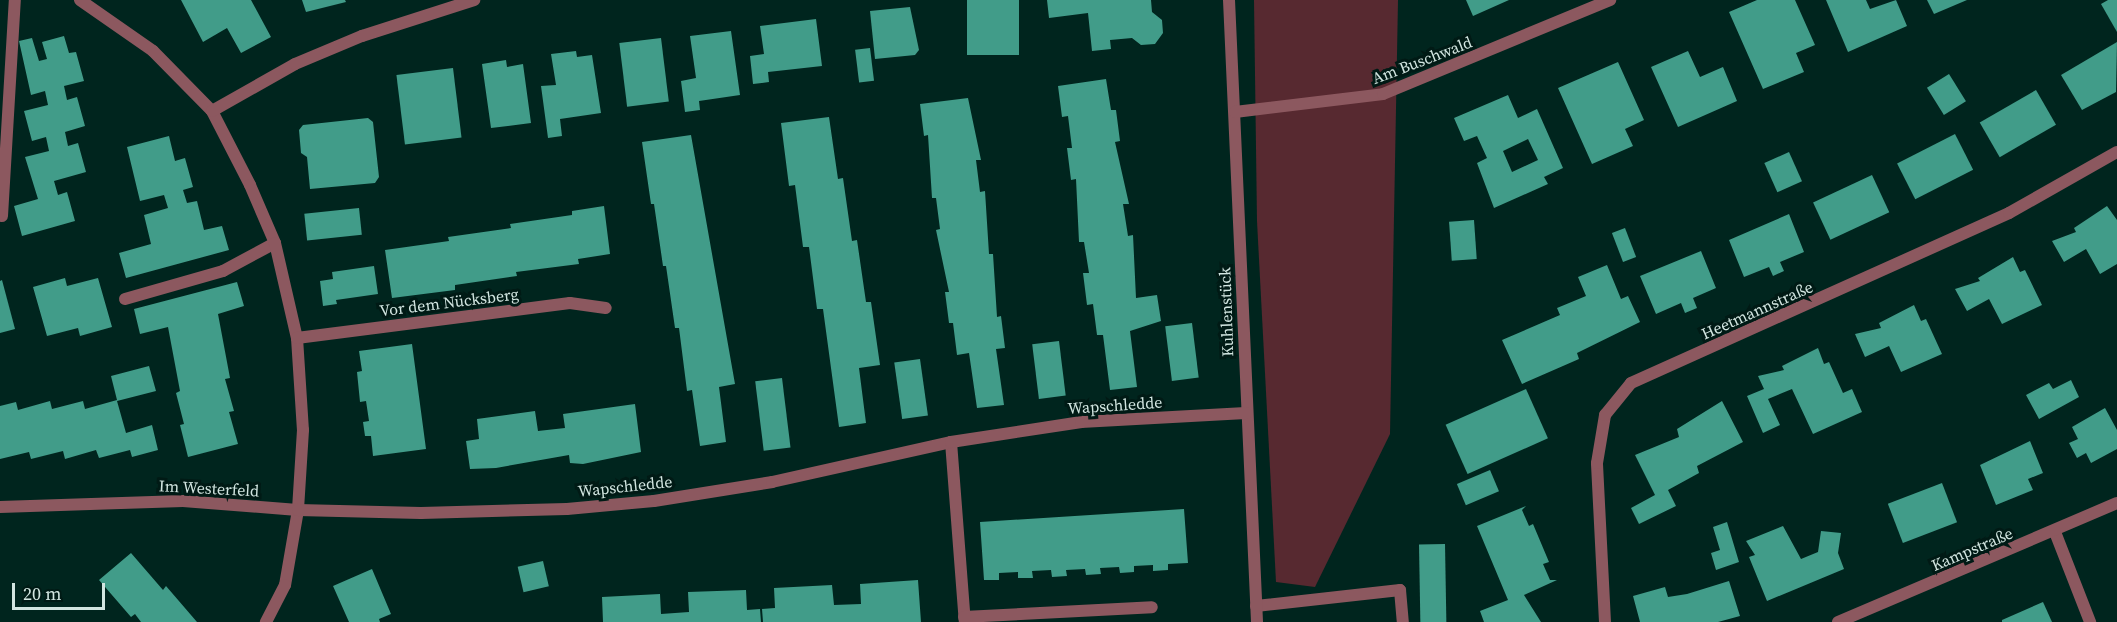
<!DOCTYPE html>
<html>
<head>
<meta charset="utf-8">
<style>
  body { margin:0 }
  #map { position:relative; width:2117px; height:622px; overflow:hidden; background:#00251e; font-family:"Source Serif 4",serif }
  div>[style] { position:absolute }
  .green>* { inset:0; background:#572930 }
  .building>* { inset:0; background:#419c89; transform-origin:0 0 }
  .service>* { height:12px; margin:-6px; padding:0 6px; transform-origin:6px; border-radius:6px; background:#8c585f }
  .minor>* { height:12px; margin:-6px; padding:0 6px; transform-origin:6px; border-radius:6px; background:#8c585f }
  span { translate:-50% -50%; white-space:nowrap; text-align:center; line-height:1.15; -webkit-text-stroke:6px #001a15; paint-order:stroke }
  .street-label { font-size:16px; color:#d2e6e1 }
  .scale { position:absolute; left:12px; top:583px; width:93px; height:27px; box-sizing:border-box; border:3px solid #d2e6e1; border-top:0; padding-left:8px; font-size:18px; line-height:21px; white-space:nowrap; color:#d2e6e1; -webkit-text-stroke:4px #001a15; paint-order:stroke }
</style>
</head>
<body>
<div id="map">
  <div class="green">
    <div style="clip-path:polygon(1254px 0,1398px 0,1390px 434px,1315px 587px,1276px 582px,1257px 221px)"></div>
  </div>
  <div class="building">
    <div style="clip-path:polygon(181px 0,251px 0,271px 37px,241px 53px,227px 28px,203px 42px)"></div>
    <div style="clip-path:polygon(302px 0,345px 0,346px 2px,306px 12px)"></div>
    <div style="left:967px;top:0;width:52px;height:55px"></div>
    <div style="clip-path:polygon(1047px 0,1151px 0,1152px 12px,1162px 20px,1163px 33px,1155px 44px,1141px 45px,1132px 38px,1110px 40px,1111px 49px,1092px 51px,1088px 13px,1049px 18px)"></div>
    <div style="clip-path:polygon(1466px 0,1509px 0,1473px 16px)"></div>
    <div style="clip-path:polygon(1757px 0,1795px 0,1815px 45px,1796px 53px,1804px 72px,1763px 89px,1729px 12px)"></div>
    <div style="clip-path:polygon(1826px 0,1866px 0,1870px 9px,1896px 0,1907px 26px,1848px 52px)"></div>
    <div style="clip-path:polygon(1927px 0,1967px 0,1934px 14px)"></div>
    <div style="clip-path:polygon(2108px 0,2117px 0,2117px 32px,2101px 4px)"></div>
    <div style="clip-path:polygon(910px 7px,919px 50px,915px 55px,875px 59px,870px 11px)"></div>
    <div style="clip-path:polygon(816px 19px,822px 66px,768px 72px,769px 82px,753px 84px,750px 56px,764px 54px,760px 26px)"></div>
    <div style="clip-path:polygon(731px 31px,740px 95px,699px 101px,700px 110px,685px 112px,681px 81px,696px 78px,690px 36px)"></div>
    <div style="clip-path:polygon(64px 36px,69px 53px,76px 52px,84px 81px,64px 86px,67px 100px,77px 97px,85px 126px,65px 132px,68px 146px,78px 143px,86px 172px,54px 181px,58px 195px,67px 192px,75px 221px,22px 236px,14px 206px,38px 199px,25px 157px,49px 151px,46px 137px,32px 141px,24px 111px,48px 105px,45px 91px,31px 95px,19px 41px,32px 38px,39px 61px,47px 59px,42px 42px)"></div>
    <div style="left:661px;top:38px;width:64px;height:42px;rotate:83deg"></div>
    <div style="clip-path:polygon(2117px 42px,2116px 92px,2082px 110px,2061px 75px)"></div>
    <div style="left:870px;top:48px;width:33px;height:15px;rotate:83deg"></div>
    <div style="clip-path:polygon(576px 51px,577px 57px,592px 55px,601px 113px,560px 119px,562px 136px,548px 138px,541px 86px,556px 85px,551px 54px)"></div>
    <div style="clip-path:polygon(1688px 51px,1700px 77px,1723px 67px,1737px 101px,1678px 127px,1651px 67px)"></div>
    <div style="clip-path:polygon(506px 60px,507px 67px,523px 64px,531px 123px,491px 128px,482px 64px)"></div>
    <div style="clip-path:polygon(1618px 62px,1644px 120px,1625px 129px,1633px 146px,1592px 164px,1558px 88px)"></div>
    <div style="left:453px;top:68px;width:70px;height:57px;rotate:83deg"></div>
    <div style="left:1949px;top:74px;width:32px;height:26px;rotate:58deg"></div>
    <div style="clip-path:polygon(1106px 79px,1111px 110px,1116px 110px,1120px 141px,1115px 142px,1129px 204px,1123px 204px,1128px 236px,1133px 235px,1136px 298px,1157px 295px,1161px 321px,1130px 331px,1137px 387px,1110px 390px,1103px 335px,1097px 335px,1093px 304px,1087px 305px,1083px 273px,1089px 273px,1084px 242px,1079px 242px,1076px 179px,1071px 180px,1067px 148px,1072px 148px,1068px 116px,1062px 117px,1058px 86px)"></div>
    <div style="left:2036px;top:90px;width:40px;height:65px;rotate:60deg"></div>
    <div style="clip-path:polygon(evenodd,1508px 95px,1518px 118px,1537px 109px,1563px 168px,1544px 177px,1548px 184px,1494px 208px,1477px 163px,1487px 158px,1477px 136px,1464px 141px,1454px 118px,1508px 95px,1528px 139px,1538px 160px,1512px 172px,1503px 151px,1528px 139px)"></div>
    <div style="clip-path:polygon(968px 98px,981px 160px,976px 160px,980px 192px,985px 191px,989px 254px,993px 254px,997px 317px,1001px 316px,1005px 348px,996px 349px,1004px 405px,977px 408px,969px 353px,957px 355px,953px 323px,949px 323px,945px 292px,949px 292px,936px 230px,940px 229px,936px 198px,932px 198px,928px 135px,924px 136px,920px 104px)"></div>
    <div style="clip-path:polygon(829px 117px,838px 179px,843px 178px,852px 241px,857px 240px,866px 302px,871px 302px,880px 365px,859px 368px,866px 423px,839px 427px,823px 309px,817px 309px,809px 247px,803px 247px,795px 185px,789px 186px,781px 123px)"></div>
    <div style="clip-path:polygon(368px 118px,373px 122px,379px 177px,375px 183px,310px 189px,307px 157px,301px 153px,299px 130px,303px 125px)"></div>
    <div style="left:1955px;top:134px;width:40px;height:65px;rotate:63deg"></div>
    <div style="clip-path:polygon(691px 135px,735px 384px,719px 387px,726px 442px,700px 446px,692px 390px,687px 391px,679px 328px,675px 328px,666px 266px,663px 266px,654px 204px,651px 204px,642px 142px)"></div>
    <div style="clip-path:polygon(169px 136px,175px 161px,185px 158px,193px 187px,183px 190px,187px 203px,197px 201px,204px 230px,222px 226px,229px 250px,126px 278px,119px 253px,151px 244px,144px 215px,168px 208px,164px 195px,140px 201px,127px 147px)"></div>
    <div style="left:1789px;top:152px;width:32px;height:27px;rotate:66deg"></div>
    <div style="left:1872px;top:175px;width:41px;height:65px;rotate:65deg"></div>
    <div style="clip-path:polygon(604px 206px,610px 254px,578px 259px,579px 264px,516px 272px,517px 276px,455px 285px,455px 290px,392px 298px,385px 250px,449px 241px,448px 237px,511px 228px,510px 224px,572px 215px,572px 211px)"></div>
    <div style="clip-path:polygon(2107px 206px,2117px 220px,2117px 264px,2100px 274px,2086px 249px,2064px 262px,2052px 241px,2076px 232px,2074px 228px)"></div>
    <div style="left:359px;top:208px;width:27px;height:55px;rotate:84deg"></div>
    <div style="clip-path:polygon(1789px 214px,1804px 252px,1780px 262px,1784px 271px,1773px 276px,1769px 267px,1744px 277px,1729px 240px)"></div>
    <div style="left:1474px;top:220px;width:39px;height:25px;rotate:86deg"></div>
    <div style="left:1625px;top:228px;width:31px;height:14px;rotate:69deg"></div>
    <div style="clip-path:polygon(1701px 251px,1716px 288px,1693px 298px,1697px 308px,1685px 313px,1681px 303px,1656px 314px,1640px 276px)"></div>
    <div style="clip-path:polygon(2013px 257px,2020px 272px,2025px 270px,2042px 305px,2002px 324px,1989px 299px,1967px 311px,1955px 289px,1980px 281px,1978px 278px)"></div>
    <div style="clip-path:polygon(1607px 265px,1621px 299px,1628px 296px,1640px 322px,1577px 353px,1579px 359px,1522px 384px,1502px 340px,1560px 315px,1557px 308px,1586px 296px,1578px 277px)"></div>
    <div style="clip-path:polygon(374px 266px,378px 294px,336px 300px,337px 304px,323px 306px,320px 281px,333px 279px,332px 272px)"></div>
    <div style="clip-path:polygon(65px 278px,67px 286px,98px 278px,112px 327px,80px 336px,78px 328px,47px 336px,33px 287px)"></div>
    <div style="clip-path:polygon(2px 280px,15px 329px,0 333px,0 281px)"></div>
    <div style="clip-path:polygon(237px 282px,244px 306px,218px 314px,230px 378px,225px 379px,234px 411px,229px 412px,238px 444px,188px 457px,180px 425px,184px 424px,176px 393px,180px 391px,168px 327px,140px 334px,134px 309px)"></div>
    <div style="clip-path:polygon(1914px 305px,1921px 321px,1926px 319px,1942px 354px,1901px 372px,1889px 346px,1865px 357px,1855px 334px,1881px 328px,1879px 323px)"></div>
    <div style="left:1192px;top:323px;width:55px;height:27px;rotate:83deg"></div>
    <div style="left:1059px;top:341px;width:55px;height:27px;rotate:83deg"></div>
    <div style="clip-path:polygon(412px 344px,426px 449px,373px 456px,371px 436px,365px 436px,363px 422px,369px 421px,366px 401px,360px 402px,357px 372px,362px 371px,359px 351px)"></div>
    <div style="clip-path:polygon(1818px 348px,1824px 364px,1829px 362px,1843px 393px,1852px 389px,1862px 412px,1813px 434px,1792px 389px,1768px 399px,1780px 425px,1763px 433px,1747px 396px,1764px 389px,1758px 376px,1784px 370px,1782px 366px)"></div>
    <div style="left:920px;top:359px;width:57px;height:26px;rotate:82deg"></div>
    <div style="clip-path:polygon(149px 366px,156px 391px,117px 401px,126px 433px,152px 425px,158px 450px,132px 457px,130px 450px,99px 458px,96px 450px,65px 459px,63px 451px,31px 459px,29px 452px,0 459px,0 406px,16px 402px,18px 410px,50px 401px,52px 409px,83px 401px,85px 409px,117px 400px,111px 376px)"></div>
    <div style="left:782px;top:378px;width:70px;height:27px;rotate:83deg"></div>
    <div style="clip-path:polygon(2071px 380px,2079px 397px,2039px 419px,2026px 395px,2049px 383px,2053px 389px)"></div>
    <div style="left:1526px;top:389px;width:54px;height:88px;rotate:66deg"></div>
    <div style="clip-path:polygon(1722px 401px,1743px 442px,1697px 466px,1699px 473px,1668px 490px,1676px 506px,1639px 524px,1631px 508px,1655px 495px,1635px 455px,1679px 437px,1677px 429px)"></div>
    <div style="clip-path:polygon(635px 404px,641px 452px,583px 464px,570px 463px,569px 455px,496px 468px,470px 469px,466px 441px,479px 439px,477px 419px,535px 411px,538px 431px,565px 428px,563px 414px)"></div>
    <div style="clip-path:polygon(2105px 408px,2117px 430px,2117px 449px,2091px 463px,2086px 453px,2077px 458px,2069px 443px,2078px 439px,2072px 427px)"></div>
    <div style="clip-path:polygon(2030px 441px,2043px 473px,2028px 479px,2033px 490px,1996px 505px,1980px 465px)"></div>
    <div style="left:1490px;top:470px;width:23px;height:36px;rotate:67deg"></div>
    <div style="left:1942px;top:483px;width:42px;height:58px;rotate:69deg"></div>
    <div style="clip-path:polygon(1526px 506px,1522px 510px,1529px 526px,1533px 524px,1549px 562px,1543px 564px,1550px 580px,1557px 580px,1524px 595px,1541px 622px,1484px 622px,1480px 611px,1508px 600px,1477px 526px)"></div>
    <div style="clip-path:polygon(1184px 509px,1188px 563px,1168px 564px,1168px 570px,1153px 571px,1153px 565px,1134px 566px,1134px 572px,1120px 573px,1119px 567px,1100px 568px,1101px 574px,1086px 575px,1085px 569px,1066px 570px,1067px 576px,1052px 577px,1051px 570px,1032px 571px,1033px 578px,1018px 578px,1018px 572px,999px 573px,999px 580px,984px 580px,980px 522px)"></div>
    <div style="clip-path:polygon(1727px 522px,1739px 562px,1716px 570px,1711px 553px,1720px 550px,1713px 527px)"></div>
    <div style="clip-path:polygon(1783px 526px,1801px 559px,1818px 552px,1821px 531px,1841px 533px,1838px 553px,1844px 569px,1767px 601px,1749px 557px,1755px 555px,1746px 541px)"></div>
    <div style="left:1445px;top:544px;width:78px;height:26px;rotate:89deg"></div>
    <div style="clip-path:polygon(131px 553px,163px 590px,166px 586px,197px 622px,141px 622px,135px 614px,131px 617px,99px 580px)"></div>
    <div style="left:543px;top:561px;width:26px;height:26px;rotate:77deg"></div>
    <div style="clip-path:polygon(372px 569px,391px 614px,379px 619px,380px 622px,349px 622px,333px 586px)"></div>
    <div style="clip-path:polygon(918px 580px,921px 622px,763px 622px,762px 609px,775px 608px,774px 588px,832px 585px,834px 605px,861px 604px,860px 584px)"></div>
    <div style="clip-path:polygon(1729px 581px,1740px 616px,1718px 622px,1640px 622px,1633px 596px,1665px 587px,1668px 597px,1687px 594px)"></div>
    <div style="clip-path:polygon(746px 590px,747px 610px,760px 609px,761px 622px,603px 622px,602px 597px,660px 594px,661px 614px,689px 612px,688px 592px)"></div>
    <div style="clip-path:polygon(2043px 602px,2052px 622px,2002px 622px,2002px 620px)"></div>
  </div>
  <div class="service">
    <div style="left:2px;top:216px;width:216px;rotate:-86.6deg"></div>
    <div style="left:125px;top:299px;width:102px;rotate:-15.9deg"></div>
    <div style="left:223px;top:271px;width:59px;rotate:-28.3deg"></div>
    <div style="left:1256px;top:606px;width:145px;rotate:-6.3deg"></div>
    <div style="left:1400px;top:590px;width:32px;rotate:85deg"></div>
  </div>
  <div class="minor">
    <div style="left:80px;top:0;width:89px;rotate:34.9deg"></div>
    <div style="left:153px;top:51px;width:84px;rotate:45.5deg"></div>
    <div style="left:212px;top:111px;width:83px;rotate:62.8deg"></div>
    <div style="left:250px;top:185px;width:63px;rotate:66.7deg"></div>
    <div style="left:275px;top:243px;width:98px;rotate:77deg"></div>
    <div style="left:297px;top:338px;width:92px;rotate:86.3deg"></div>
    <div style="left:303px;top:430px;width:80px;rotate:93.6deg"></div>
    <div style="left:298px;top:510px;width:76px;rotate:99.8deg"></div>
    <div style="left:285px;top:585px;width:42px;rotate:117.2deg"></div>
    <div style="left:1229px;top:0;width:623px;rotate:87.42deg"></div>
    <div style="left:212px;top:111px;width:95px;rotate:-29.5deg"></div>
    <div style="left:295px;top:64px;width:73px;rotate:-22.7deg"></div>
    <div style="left:362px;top:36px;width:118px;rotate:-17.8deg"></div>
    <div style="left:1235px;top:112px;width:149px;rotate:-6.9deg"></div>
    <div style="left:1383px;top:94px;width:246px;rotate:-22.5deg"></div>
    <div style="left:297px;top:338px;width:275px;rotate:-7.3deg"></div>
    <div style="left:570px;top:303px;width:36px;rotate:8deg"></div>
    <div style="left:951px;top:442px;width:181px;rotate:85.6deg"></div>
    <div style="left:0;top:507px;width:183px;rotate:-1.9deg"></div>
    <div style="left:183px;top:501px;width:115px;rotate:4.5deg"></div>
    <div style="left:298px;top:510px;width:123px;rotate:1.4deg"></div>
    <div style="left:421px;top:513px;width:146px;rotate:-1.6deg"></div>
    <div style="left:567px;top:509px;width:87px;rotate:-5.3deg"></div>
    <div style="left:654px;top:501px;width:120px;rotate:-9.1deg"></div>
    <div style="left:772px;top:482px;width:183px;rotate:-12.6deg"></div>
    <div style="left:951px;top:442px;width:132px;rotate:-8.7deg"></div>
    <div style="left:1081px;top:422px;width:165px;rotate:-3.1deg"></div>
    <div style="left:2055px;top:532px;width:97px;rotate:68.7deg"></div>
    <div style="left:964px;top:617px;width:188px;rotate:-3deg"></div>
    <div style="left:1605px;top:622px;width:159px;rotate:-92.9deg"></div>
    <div style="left:1597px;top:463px;width:49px;rotate:-80.5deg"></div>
    <div style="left:1605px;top:415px;width:41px;rotate:-50.9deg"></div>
    <div style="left:1631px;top:383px;width:414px;rotate:-24.2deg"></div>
    <div style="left:2009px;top:213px;width:124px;rotate:-29.5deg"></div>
    <div style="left:1838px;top:622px;width:303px;rotate:-23.1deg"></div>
  </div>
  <div class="street-label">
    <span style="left:1422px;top:60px;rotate:-21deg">Am Buschwald</span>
    <span style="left:449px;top:302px;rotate:-7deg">Vor dem Nücksberg</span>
    <span style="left:1757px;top:310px;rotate:-24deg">Heetmannstraße</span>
    <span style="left:1226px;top:312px;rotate:-92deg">Kuhlenstück</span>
    <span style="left:1115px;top:405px;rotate:-4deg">Wapschledde</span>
    <span style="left:625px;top:486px;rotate:-6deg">Wapschledde</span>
    <span style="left:209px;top:488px;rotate:3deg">Im Westerfeld</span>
    <span style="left:1972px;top:549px;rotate:-23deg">Kampstraße</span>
  </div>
  <div class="scale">20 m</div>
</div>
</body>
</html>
